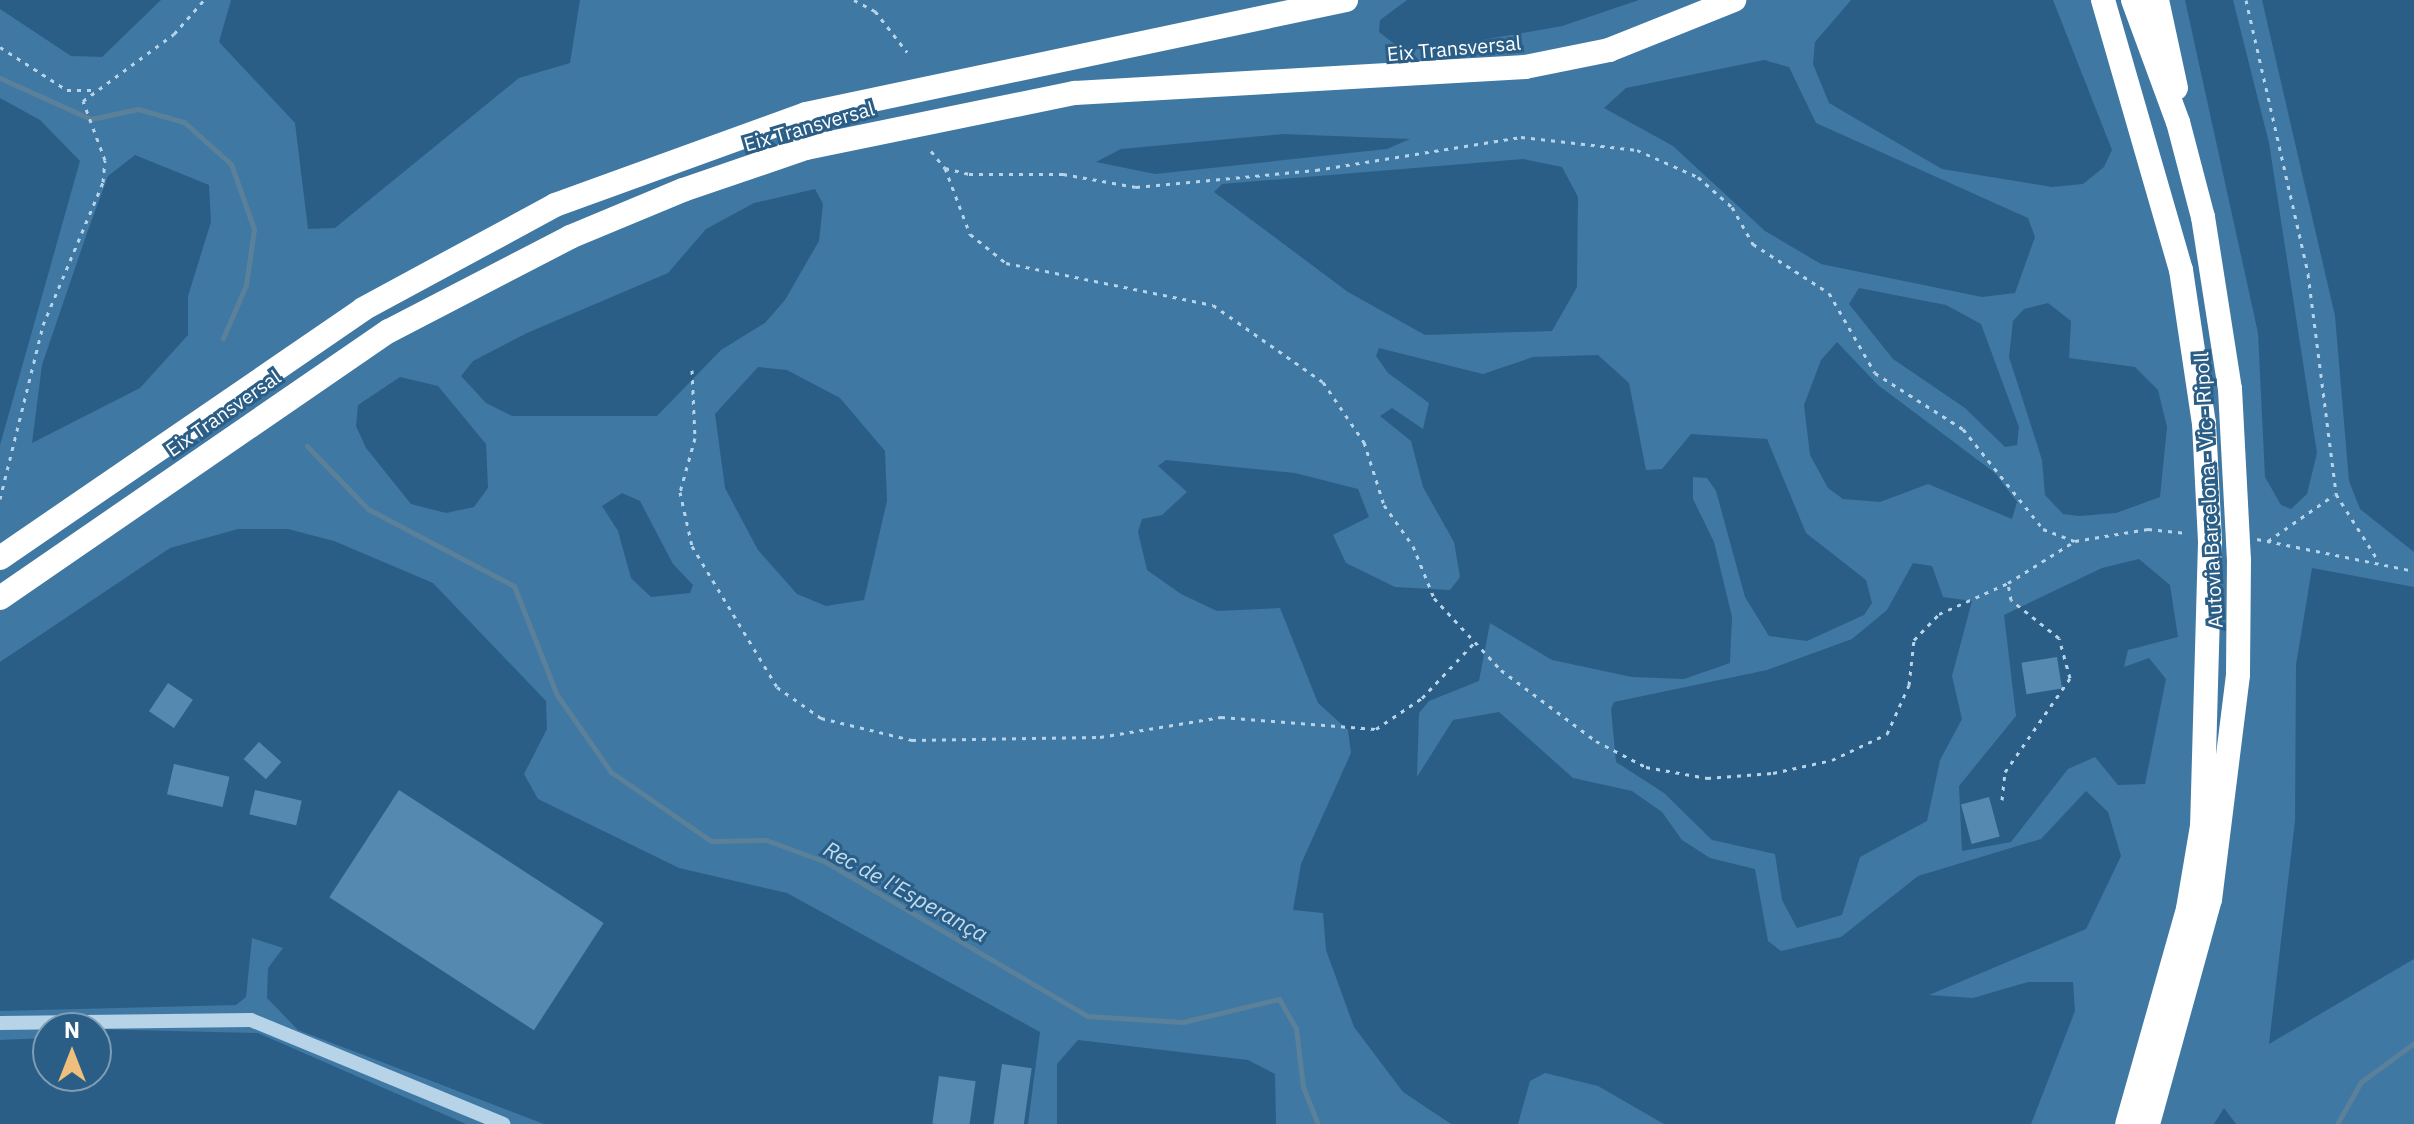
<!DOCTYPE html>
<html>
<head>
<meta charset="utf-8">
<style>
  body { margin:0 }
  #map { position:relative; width:2414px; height:1124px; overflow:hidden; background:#2a5e86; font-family:"IBM Plex Sans",sans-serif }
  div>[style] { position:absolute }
  .green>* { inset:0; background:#3f78a3 }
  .stream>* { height:5px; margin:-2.5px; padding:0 2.5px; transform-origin:2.5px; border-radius:2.5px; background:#5b809a }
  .building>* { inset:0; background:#5689b0; transform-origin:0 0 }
  .path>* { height:3px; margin-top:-1.5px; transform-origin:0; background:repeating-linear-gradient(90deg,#b6d3e8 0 4px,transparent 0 10px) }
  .minor>* { height:14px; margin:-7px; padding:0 7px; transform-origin:7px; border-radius:7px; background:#b6d3e8 }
  .highway>* { height:24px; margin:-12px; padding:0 12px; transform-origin:12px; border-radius:12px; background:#fff }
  span { translate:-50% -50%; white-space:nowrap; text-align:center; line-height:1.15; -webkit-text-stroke:6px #2a5e86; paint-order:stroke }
  .street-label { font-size:20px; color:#fff }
  .water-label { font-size:22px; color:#c1dcef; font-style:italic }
  .north { position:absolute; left:32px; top:1012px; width:80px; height:80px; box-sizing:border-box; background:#2a5e86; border:2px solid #7f9eb6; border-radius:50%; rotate:0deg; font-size:22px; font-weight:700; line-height:32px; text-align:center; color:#fff }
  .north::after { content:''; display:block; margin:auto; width:28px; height:36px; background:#eebf7d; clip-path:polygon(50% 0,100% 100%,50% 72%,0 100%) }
</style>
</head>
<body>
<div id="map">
  <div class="green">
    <div style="clip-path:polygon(evenodd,161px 0,231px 0,219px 42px,295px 123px,308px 229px,335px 228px,519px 78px,570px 63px,580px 0,1407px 0,1380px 20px,1379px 32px,1397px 46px,1431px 49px,1562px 26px,1639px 0,1851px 0,1815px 42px,1813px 64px,1829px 103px,1942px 169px,2052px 187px,2083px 184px,2104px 167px,2112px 150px,2053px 0,2185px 0,2258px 333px,2265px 477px,2281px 505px,2291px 509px,2307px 494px,2317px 453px,2269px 143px,2233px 0,2262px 0,2335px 316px,2349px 481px,2360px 509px,2414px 552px,2414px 587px,2312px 568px,2296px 665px,2295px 821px,2269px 1044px,2414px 959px,2414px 1124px,2236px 1124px,2224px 1108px,2214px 1124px,2031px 1124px,2075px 1011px,2073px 982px,2028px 982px,1973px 998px,1929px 995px,2086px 929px,2121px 856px,2108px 812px,2086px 791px,2041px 839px,1918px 876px,1841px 937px,1781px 951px,1768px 941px,1755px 869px,1710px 858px,1682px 840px,1662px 812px,1632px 791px,1573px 778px,1499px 712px,1453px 720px,1417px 777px,1419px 713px,1429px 701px,1479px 681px,1490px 623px,1552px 660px,1632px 677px,1684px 679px,1730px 663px,1732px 617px,1714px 542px,1693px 499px,1693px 477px,1707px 478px,1716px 491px,1745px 597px,1769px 636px,1807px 641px,1864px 615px,1872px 603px,1866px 580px,1806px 533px,1767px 439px,1691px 434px,1662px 469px,1646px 470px,1629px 383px,1598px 355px,1533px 357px,1483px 374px,1379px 348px,1376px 356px,1388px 373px,1429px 403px,1423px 429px,1392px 408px,1380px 416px,1411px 441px,1423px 487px,1454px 542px,1460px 577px,1450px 590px,1395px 587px,1346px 563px,1333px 535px,1369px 517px,1358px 489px,1295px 473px,1166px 460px,1158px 466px,1187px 492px,1162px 515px,1142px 519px,1138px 532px,1147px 570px,1181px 594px,1217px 611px,1280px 608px,1318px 703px,1348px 730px,1351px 753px,1301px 864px,1293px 910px,1323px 913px,1326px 950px,1354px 1027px,1403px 1092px,1451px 1124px,1276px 1124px,1275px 1074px,1248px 1060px,1078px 1040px,1057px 1064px,1057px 1124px,1028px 1124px,1040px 1032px,787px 893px,679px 868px,538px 799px,524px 774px,547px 729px,546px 701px,433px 583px,334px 541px,288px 529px,238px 529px,170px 548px,0 662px,0 445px,80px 161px,40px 120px,0 98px,0 9px,71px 56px,102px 57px,161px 0,1764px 60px,1789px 67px,1816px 123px,2028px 218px,2035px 237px,2015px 293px,1982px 297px,1821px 264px,1765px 231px,1673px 146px,1604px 108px,1626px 88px,1764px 60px,161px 0,1284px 134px,1410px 139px,1387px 149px,1155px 174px,1096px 162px,1121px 149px,1284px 134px,161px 0,135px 155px,209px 185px,211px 222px,188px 296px,188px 335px,140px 388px,32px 443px,42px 365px,87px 233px,108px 176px,135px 155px,161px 0,1523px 159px,1562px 167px,1578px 197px,1577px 287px,1552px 331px,1425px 335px,1348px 292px,1214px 192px,1222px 184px,1523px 159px,161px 0,815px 189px,823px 204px,819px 241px,785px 300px,765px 323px,721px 350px,657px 416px,512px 416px,486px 403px,461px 376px,473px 361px,527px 333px,668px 273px,706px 229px,754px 203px,815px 189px,161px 0,1859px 288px,1946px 305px,1981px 324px,2019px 427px,2017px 445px,2005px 447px,1965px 408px,1893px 359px,1849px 304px,1859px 288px,161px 0,2048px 303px,2071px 321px,2069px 358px,2135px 367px,2158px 390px,2167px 427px,2160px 497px,2116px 513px,2080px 516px,2063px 514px,2045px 495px,2042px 460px,2009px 357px,2013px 321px,2024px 309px,2048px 303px,161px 0,1837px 342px,1878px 385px,1995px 473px,2017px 502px,2012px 519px,1928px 484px,1880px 502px,1843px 499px,1828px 488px,1810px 455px,1804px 405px,1821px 360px,1837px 342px,161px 0,758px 367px,787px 370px,840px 398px,885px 451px,887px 501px,864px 600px,826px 606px,797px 594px,758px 550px,725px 488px,715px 414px,758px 367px,161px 0,400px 377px,438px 386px,486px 444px,488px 488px,474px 507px,446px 513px,411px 504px,366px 448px,356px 426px,358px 405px,400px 377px,161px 0,622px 493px,640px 501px,673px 564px,693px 585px,690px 593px,651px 597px,631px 578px,618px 531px,602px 506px,622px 493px,161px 0,2139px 559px,2170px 585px,2178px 637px,2128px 650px,2124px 667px,2149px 658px,2166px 679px,2145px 784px,2118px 785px,2095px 757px,2068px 769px,2011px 842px,1962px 851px,1959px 786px,2016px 716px,2004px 615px,2102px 568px,2139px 559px,161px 0,1913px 563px,1932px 566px,1943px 597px,1972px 601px,1952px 676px,1962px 719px,1940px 760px,1927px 821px,1860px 857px,1842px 915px,1797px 928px,1782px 900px,1775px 854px,1712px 840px,1664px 793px,1616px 762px,1611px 709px,1614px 702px,1767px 670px,1852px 639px,1887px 610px,1913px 563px)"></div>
    <div style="clip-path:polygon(252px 938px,283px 948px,268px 968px,267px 998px,298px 1030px,544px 1124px,466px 1124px,258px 1033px,48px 1028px,48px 1038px,0 1040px,0 1011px,236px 1005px,246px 997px)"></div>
    <div style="clip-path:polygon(1545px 1073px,1598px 1086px,1664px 1124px,1518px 1124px,1530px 1081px)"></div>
  </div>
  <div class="stream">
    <div style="left:0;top:78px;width:100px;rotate:24.3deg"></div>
    <div style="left:91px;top:119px;width:48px;rotate:-12deg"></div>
    <div style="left:138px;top:109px;width:48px;rotate:15.8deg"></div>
    <div style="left:184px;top:122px;width:63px;rotate:41.8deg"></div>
    <div style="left:231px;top:164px;width:69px;rotate:70.5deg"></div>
    <div style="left:254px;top:229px;width:57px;rotate:98.1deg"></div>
    <div style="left:246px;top:285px;width:58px;rotate:113.5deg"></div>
    <div style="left:307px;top:446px;width:88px;rotate:45.9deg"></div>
    <div style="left:368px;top:509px;width:165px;rotate:27.8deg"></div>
    <div style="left:514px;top:586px;width:117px;rotate:68.5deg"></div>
    <div style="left:557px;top:695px;width:94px;rotate:55deg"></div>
    <div style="left:611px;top:772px;width:121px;rotate:34.6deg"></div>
    <div style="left:711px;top:841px;width:55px;rotate:-1deg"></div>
    <div style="left:766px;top:840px;width:64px;rotate:20.1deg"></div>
    <div style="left:826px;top:862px;width:303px;rotate:30.5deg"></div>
    <div style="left:1087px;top:1016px;width:96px;rotate:3.6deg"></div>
    <div style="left:1183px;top:1022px;width:99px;rotate:-13.5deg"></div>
    <div style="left:1279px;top:999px;width:34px;rotate:60deg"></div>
    <div style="left:1296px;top:1028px;width:59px;rotate:83.2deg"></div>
    <div style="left:1303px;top:1087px;width:40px;rotate:68deg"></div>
    <div style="left:2337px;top:1124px;width:48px;rotate:-60.3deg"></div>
    <div style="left:2361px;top:1082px;width:66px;rotate:-36.3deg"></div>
  </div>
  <div class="building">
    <div style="left:2057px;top:657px;width:32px;height:36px;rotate:81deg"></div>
    <div style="left:168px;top:683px;width:30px;height:34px;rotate:34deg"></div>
    <div style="left:259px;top:742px;width:30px;height:23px;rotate:42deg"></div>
    <div style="left:174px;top:764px;width:57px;height:31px;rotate:13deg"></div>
    <div style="left:255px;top:790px;width:48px;height:25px;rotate:13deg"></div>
    <div style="left:399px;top:790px;width:244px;height:128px;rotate:33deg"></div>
    <div style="left:1989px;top:797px;width:41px;height:29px;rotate:75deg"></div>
    <div style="left:1002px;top:1064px;width:30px;height:61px;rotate:8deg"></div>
    <div style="left:939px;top:1076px;width:37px;height:48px;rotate:8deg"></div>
  </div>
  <div class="path">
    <div style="left:854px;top:0;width:24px;rotate:28deg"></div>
    <div style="left:875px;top:11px;width:52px;rotate:52deg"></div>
    <div style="left:2246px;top:0;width:281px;rotate:77.2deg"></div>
    <div style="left:2308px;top:274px;width:222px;rotate:82.7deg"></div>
    <div style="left:2336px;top:494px;width:80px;rotate:57.7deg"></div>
    <div style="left:0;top:47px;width:80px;rotate:32.7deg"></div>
    <div style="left:67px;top:90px;width:24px"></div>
    <div style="left:931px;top:151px;width:22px;rotate:51deg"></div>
    <div style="left:945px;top:168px;width:25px;rotate:14deg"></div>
    <div style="left:969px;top:174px;width:94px"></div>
    <div style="left:1063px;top:174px;width:74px;rotate:10.1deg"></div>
    <div style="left:1136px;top:187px;width:181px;rotate:-5.4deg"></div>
    <div style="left:1316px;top:170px;width:208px;rotate:-9.1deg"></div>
    <div style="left:1521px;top:137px;width:117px;rotate:6.4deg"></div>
    <div style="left:1637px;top:150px;width:67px;rotate:23.9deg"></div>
    <div style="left:1698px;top:177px;width:45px;rotate:41.4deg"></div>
    <div style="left:1732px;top:207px;width:43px;rotate:60.4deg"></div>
    <div style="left:1753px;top:244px;width:90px;rotate:32.8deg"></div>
    <div style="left:1829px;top:293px;width:92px;rotate:60.1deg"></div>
    <div style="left:1875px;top:373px;width:104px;rotate:32.5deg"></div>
    <div style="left:1963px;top:429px;width:128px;rotate:51.3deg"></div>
    <div style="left:2043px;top:529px;width:34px;rotate:21deg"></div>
    <div style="left:2075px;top:541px;width:74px;rotate:-9.3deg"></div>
    <div style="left:2148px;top:529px;width:39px;rotate:6deg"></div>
    <div style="left:945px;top:168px;width:71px;rotate:69.3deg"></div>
    <div style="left:970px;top:234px;width:46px;rotate:38.9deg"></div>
    <div style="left:1006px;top:263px;width:211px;rotate:11.5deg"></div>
    <div style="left:1213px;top:305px;width:134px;rotate:35deg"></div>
    <div style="left:1323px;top:382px;width:73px;rotate:55.7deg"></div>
    <div style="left:1364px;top:442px;width:66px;rotate:72.4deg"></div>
    <div style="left:1384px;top:505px;width:50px;rotate:54.7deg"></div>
    <div style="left:1413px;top:546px;width:56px;rotate:68deg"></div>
    <div style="left:1434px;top:598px;width:98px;rotate:47.1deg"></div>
    <div style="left:1501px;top:670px;width:119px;rotate:36.8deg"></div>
    <div style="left:1596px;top:741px;width:56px;rotate:27.5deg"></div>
    <div style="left:1646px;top:767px;width:62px;rotate:10.2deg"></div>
    <div style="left:1707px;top:778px;width:66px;rotate:-4.3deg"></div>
    <div style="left:1773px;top:773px;width:60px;rotate:-12.4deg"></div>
    <div style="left:1832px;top:760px;width:61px;rotate:-25.3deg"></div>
    <div style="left:1887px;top:734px;width:54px;rotate:-65.8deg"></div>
    <div style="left:1909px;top:685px;width:45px;rotate:-83.7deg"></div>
    <div style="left:1914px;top:640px;width:36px;rotate:-46deg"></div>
    <div style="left:1939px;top:614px;width:76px;rotate:-24.2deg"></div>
    <div style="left:692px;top:370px;width:68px;rotate:87.5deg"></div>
    <div style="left:695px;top:438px;width:56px;rotate:105.5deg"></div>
    <div style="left:680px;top:492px;width:55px;rotate:77.5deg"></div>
    <div style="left:692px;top:546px;width:165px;rotate:58.9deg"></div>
    <div style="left:777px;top:687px;width:54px;rotate:35.2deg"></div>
    <div style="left:821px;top:718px;width:94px;rotate:13.6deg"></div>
    <div style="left:912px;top:740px;width:188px;rotate:-0.9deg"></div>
    <div style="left:1100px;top:737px;width:123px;rotate:-9.4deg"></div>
    <div style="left:1221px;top:717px;width:155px;rotate:4.4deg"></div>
    <div style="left:1376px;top:729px;width:55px;rotate:-34deg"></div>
    <div style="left:1422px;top:698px;width:76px;rotate:-46.6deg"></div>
    <div style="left:0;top:499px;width:179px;rotate:-76.1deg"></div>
    <div style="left:43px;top:325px;width:155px;rotate:-67.2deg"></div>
    <div style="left:103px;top:182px;width:22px;rotate:-85deg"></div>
    <div style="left:105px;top:160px;width:63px;rotate:-110.4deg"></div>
    <div style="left:83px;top:101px;width:113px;rotate:-36.4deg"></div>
    <div style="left:174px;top:34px;width:45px;rotate:-48.6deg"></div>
    <div style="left:2257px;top:539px;width:160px;rotate:11.5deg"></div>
    <div style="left:2268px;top:541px;width:80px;rotate:-34.9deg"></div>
    <div style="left:2002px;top:800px;width:28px;rotate:-84deg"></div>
    <div style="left:2005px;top:772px;width:114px;rotate:-55.3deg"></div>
    <div style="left:2070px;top:678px;width:41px;rotate:-105.4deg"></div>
    <div style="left:2059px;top:638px;width:61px;rotate:-141.6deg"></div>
    <div style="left:2011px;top:600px;width:17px;rotate:-100deg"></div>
    <div style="left:2008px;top:583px;width:79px;rotate:-32.1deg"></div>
  </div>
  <div class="minor">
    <div style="left:0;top:1023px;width:251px;rotate:-0.7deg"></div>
    <div style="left:251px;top:1020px;width:273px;rotate:22.4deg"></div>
  </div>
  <div class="highway">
    <div style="left:2103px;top:0;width:281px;rotate:73.9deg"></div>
    <div style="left:2181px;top:270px;width:155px;rotate:81.5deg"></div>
    <div style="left:2204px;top:423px;width:119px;rotate:87.1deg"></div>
    <div style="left:2210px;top:542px;width:284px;rotate:91.6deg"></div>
    <div style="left:2202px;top:826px;width:84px;rotate:99.6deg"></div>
    <div style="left:2188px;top:909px;width:223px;rotate:105.8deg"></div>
    <div style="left:2133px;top:0;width:130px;rotate:69.8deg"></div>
    <div style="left:2178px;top:122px;width:98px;rotate:75.3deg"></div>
    <div style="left:2203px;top:217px;width:174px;rotate:81.1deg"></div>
    <div style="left:2230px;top:389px;width:171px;rotate:87deg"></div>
    <div style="left:2239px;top:560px;width:115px;rotate:90.5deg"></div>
    <div style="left:2238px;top:675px;width:226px;rotate:97.1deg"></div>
    <div style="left:2210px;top:899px;width:233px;rotate:105.4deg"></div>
    <div style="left:2157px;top:0;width:90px;rotate:77.8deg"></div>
    <div style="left:0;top:558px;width:440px;rotate:-34.4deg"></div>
    <div style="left:363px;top:309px;width:218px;rotate:-28.4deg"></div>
    <div style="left:555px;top:205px;width:267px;rotate:-19.9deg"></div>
    <div style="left:806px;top:114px;width:552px;rotate:-11.92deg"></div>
    <div style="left:0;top:598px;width:472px;rotate:-34.5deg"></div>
    <div style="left:389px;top:331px;width:204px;rotate:-27.4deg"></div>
    <div style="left:570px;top:237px;width:122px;rotate:-22.6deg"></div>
    <div style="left:683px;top:190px;width:130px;rotate:-18.9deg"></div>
    <div style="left:806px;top:148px;width:275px;rotate:-11.6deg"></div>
    <div style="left:1075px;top:93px;width:451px;rotate:-3.3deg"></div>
    <div style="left:1525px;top:67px;width:86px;rotate:-11.4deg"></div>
    <div style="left:1609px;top:50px;width:135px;rotate:-21.8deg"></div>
  </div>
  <div class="street-label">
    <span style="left:1454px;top:48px;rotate:-5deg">Eix Transversal</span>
    <span style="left:809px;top:126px;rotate:-16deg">Eix Transversal</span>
    <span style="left:223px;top:413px;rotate:-35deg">Eix Transversal</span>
    <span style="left:2208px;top:490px;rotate:-93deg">Autovia Barcelona - Vic - Ripoll</span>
  </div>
  <div class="water-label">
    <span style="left:906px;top:891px;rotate:29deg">Rec de l'Esperança</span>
  </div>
  <div class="north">N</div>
</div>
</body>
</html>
